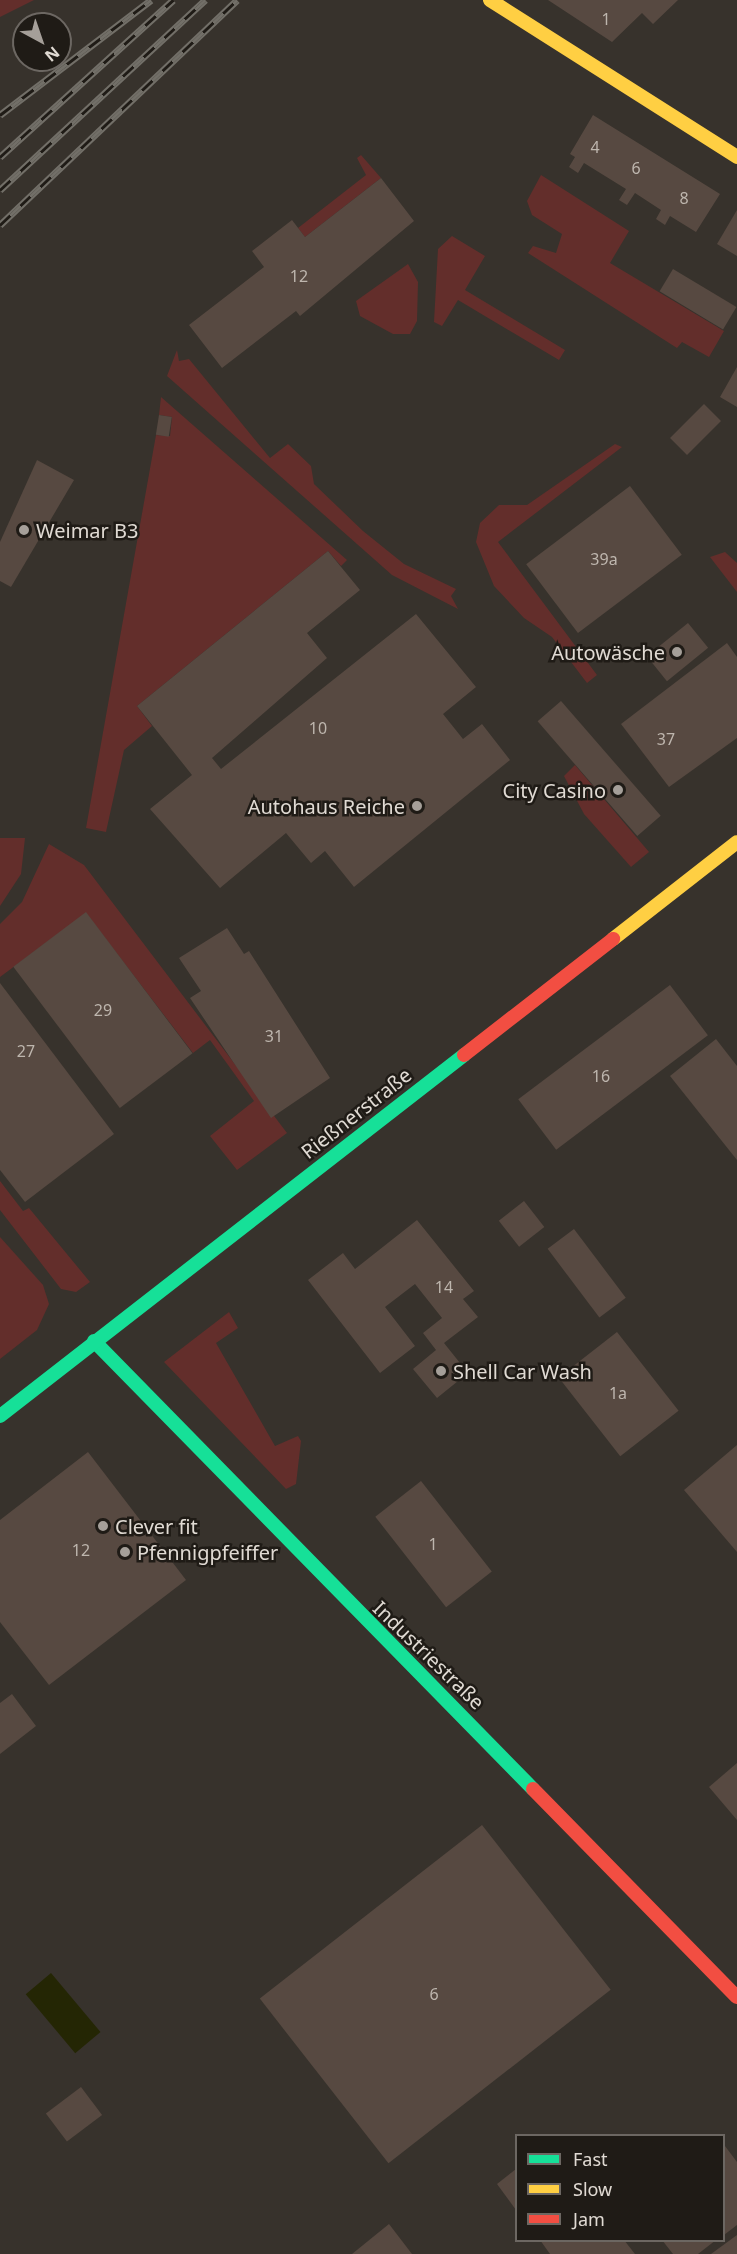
<!DOCTYPE html>
<html>
<head>
<meta charset="utf-8">
<style>
  body { margin:0 }
  #map { position:relative; width:737px; height:2254px; overflow:hidden; background:#37322c; font-family:"Noto Sans",sans-serif }
  div>[style] { position:absolute }
  .green>* { inset:0; background:#632e2b }
  .water>* { inset:0; background:#242604; transform-origin:0 0 }
  .building>* { inset:0; background:#574941; transform-origin:0 0 }
  .fast>* { height:14px; margin:-7px; padding:0 7px; transform-origin:7px; border-radius:7px; background:#16e098 }
  .slow>* { height:14px; margin:-7px; padding:0 7px; transform-origin:7px; border-radius:7px; background:#ffcf43 }
  .jam>* { height:14px; margin:-7px; padding:0 7px; transform-origin:7px; border-radius:7px; background:#f24e42 }
  .rail>* { height:7px; margin-top:-3.5px; transform-origin:0; background:repeating-linear-gradient(90deg,#1f1b16 0 14px,#726f68 0 28px); box-sizing:border-box; border-block:2px solid #726f68 }
  .dots>* { width:16px; height:16px; translate:-50% -50%; box-sizing:border-box; border:3px solid #1f1b16; border-radius:50% }
  span { translate:-50% -50%; white-space:nowrap; text-align:center; line-height:1.15; -webkit-text-stroke:5px #1f1b16; paint-order:stroke }
  .number-label { font-size:16px; color:#beb6ae }
  .number-label span { -webkit-text-stroke-width:0 }
  .poi-label { font-size:20px; color:#e0dad3 }
  .left { translate:0 -50%; text-align:left }
  .right { translate:-100% -50%; text-align:right }
  .street-label { font-size:20px; color:#e0dad3 }
  .legend { position:absolute; left:515px; top:2134px; width:210px; height:108px; box-sizing:border-box; background:#1f1b16; border:2px solid #6c6762; margin:0; padding:8px 10px; list-style:none; font-size:18px; color:#e0dad3 }
  .legend li { display:flex; align-items:center; gap:12px; height:30px }
  .legend b { width:30px; border:2px solid #6c6762 }
  .north { position:absolute; left:12px; top:12px; width:60px; height:60px; box-sizing:border-box; background:#1f1b16; border:2px solid #6c6762; border-radius:50%; rotate:140deg; font-size:16px; font-weight:700; line-height:24px; text-align:center; color:#e0dad3 }
  .north::after { content:''; display:block; margin:auto; width:21px; height:27px; background:#a59f99; clip-path:polygon(50% 0,100% 100%,50% 72%,0 100%) }
</style>
</head>
<body>
<div id="map">
  <div class="green">
    <div style="clip-path:polygon(0 0,34px 0,0 17px)"></div>
    <div style="clip-path:polygon(361px 155px,381px 178px,305px 237px,298px 228px,366px 175px,357px 158px)"></div>
    <div style="clip-path:polygon(541px 175px,629px 231px,610px 263px,724px 331px,709px 357px,682px 342px,677px 348px,528px 253px,533px 246px,556px 253px,562px 234px,532px 215px,527px 201px)"></div>
    <div style="clip-path:polygon(452px 236px,485px 256px,465px 290px,565px 350px,559px 360px,458px 300px,442px 326px,434px 322px,438px 249px)"></div>
    <div style="clip-path:polygon(408px 264px,418px 282px,417px 321px,410px 334px,393px 334px,360px 316px,356px 301px)"></div>
    <div style="clip-path:polygon(177px 350px,179px 361px,189px 359px,270px 458px,288px 444px,311px 466px,314px 484px,363px 531px,404px 564px,456px 589px,451px 596px,458px 609px,392px 575px,167px 376px)"></div>
    <div style="clip-path:polygon(161px 397px,347px 560px,341px 566px,328px 551px,137px 706px,152px 726px,124px 750px,106px 832px,86px 828px,156px 435px,170px 436px,172px 417px,159px 415px)"></div>
    <div style="clip-path:polygon(615px 444px,622px 447px,498px 542px,597px 675px,587px 683px,552px 637px,524px 618px,494px 586px,476px 542px,480px 523px,499px 505px,527px 505px)"></div>
    <div style="clip-path:polygon(725px 552px,737px 563px,737px 592px,710px 557px)"></div>
    <div style="clip-path:polygon(575px 765px,649px 852px,631px 867px,584px 814px,564px 776px)"></div>
    <div style="clip-path:polygon(0 838px,25px 838px,21px 874px,0 906px)"></div>
    <div style="clip-path:polygon(49px 844px,84px 865px,287px 1133px,237px 1170px,210px 1136px,254px 1101px,210px 1040px,193px 1053px,86px 913px,0 977px,0 924px,22px 902px)"></div>
    <div style="clip-path:polygon(0 1181px,23px 1211px,29px 1208px,90px 1282px,76px 1292px,61px 1289px,0 1210px)"></div>
    <div style="clip-path:polygon(0 1237px,43px 1285px,49px 1304px,37px 1330px,0 1359px)"></div>
    <div style="clip-path:polygon(229px 1312px,238px 1328px,216px 1343px,275px 1446px,298px 1436px,301px 1441px,296px 1484px,286px 1489px,164px 1362px)"></div>
  </div>
  <div class="water">
    <div style="left:51px;top:1973px;width:77px;height:33px;rotate:50deg"></div>
  </div>
  <div class="building">
    <div style="clip-path:polygon(548px 0,678px 0,653px 24px,642px 13px,612px 42px)"></div>
    <div style="clip-path:polygon(593px 115px,720px 194px,696px 232px,670px 216px,665px 225px,656px 219px,661px 210px,635px 193px,627px 205px,619px 200px,626px 189px,584px 163px,578px 173px,569px 167px,575px 157px,570px 154px)"></div>
    <div style="clip-path:polygon(381px 178px,414px 221px,300px 316px,296px 311px,222px 368px,189px 325px,264px 267px,252px 251px,292px 220px,305px 237px)"></div>
    <div style="clip-path:polygon(737px 210px,737px 256px,717px 244px)"></div>
    <div style="left:673px;top:269px;width:74px;height:26px;rotate:31deg"></div>
    <div style="clip-path:polygon(737px 367px,737px 407px,720px 397px)"></div>
    <div style="left:704px;top:404px;width:24px;height:48px;rotate:45deg"></div>
    <div style="left:159px;top:415px;width:13px;height:20px;rotate:9deg"></div>
    <div style="clip-path:polygon(37px 460px,74px 480px,11px 587px,0 581px,0 542px)"></div>
    <div style="left:630px;top:486px;width:86px;height:130px;rotate:53deg"></div>
    <div style="clip-path:polygon(328px 551px,360px 590px,307px 633px,327px 658px,212px 758px,221px 769px,416px 614px,476px 687px,443px 714px,463px 739px,482px 724px,510px 760px,354px 887px,325px 851px,311px 863px,286px 833px,220px 888px,150px 809px,192px 775px,137px 706px)"></div>
    <div style="left:688px;top:623px;width:32px;height:53px;rotate:51deg"></div>
    <div style="clip-path:polygon(727px 643px,737px 657px,737px 738px,669px 787px,621px 724px)"></div>
    <div style="left:561px;top:701px;width:152px;height:31px;rotate:49deg"></div>
    <div style="left:86px;top:912px;width:177px;height:91px;rotate:53deg"></div>
    <div style="clip-path:polygon(227px 928px,244px 954px,249px 951px,330px 1078px,271px 1118px,190px 998px,201px 991px,179px 958px)"></div>
    <div style="clip-path:polygon(0 983px,114px 1134px,25px 1202px,0 1170px)"></div>
    <div style="left:670px;top:985px;width:63px;height:190px;rotate:53deg"></div>
    <div style="clip-path:polygon(716px 1039px,737px 1066px,737px 1160px,670px 1076px)"></div>
    <div style="left:524px;top:1201px;width:33px;height:32px;rotate:52deg"></div>
    <div style="clip-path:polygon(417px 1220px,474px 1291px,463px 1299px,478px 1317px,444px 1343px,468px 1373px,437px 1398px,413px 1369px,436px 1350px,423px 1333px,442px 1318px,415px 1284px,385px 1307px,415px 1346px,380px 1373px,308px 1280px,343px 1253px,355px 1269px)"></div>
    <div style="left:574px;top:1229px;width:86px;height:33px;rotate:53deg"></div>
    <div style="left:617px;top:1332px;width:100px;height:74px;rotate:52deg"></div>
    <div style="clip-path:polygon(737px 1445px,737px 1552px,684px 1490px)"></div>
    <div style="clip-path:polygon(88px 1452px,186px 1580px,49px 1685px,0 1622px,0 1520px)"></div>
    <div style="left:421px;top:1481px;width:115px;height:58px;rotate:52deg"></div>
    <div style="clip-path:polygon(12px 1694px,36px 1726px,0 1754px,0 1703px)"></div>
    <div style="clip-path:polygon(737px 1763px,737px 1820px,709px 1787px)"></div>
    <div style="left:482px;top:1825px;width:209px;height:282px;rotate:52deg"></div>
    <div style="left:81px;top:2087px;width:35px;height:44px;rotate:53deg"></div>
    <div style="clip-path:polygon(725px 2146px,737px 2162px,737px 2225px,724px 2235px)"></div>
    <div style="clip-path:polygon(516px 2169px,516px 2210px,497px 2184px)"></div>
    <div style="clip-path:polygon(389px 2224px,412px 2254px,352px 2254px)"></div>
    <div style="clip-path:polygon(737px 2235px,737px 2254px,711px 2254px)"></div>
    <div style="clip-path:polygon(540px 2240px,624px 2240px,635px 2254px,550px 2254px)"></div>
    <div style="clip-path:polygon(662px 2240px,716px 2240px,698px 2254px,673px 2254px)"></div>
  </div>
  <div class="fast">
    <div style="left:94px;top:1341px;width:627px;rotate:45.58deg"></div>
    <div style="left:0;top:1416px;width:588px;rotate:-37.88deg"></div>
  </div>
  <div class="slow">
    <div style="left:490px;top:0;width:293px;rotate:32.4deg"></div>
    <div style="left:613px;top:939px;width:157px;rotate:-38deg"></div>
  </div>
  <div class="jam">
    <div style="left:464px;top:1055px;width:189px;rotate:-37.9deg"></div>
    <div style="left:533px;top:1789px;width:291px;rotate:45.6deg"></div>
  </div>
  <div class="rail">
    <div style="left:0;top:115px;width:190px;rotate:-37.3deg"></div>
    <div style="left:0;top:157px;width:234px;rotate:-42.2deg"></div>
    <div style="left:0;top:190px;width:280px;rotate:-42.8deg"></div>
    <div style="left:0;top:225px;width:327px;rotate:-43.5deg"></div>
  </div>
  <div class="dots">
    <div style="left:24px;top:530px;background:#a59f99"></div>
    <div style="left:677px;top:652px;background:#a59f99"></div>
    <div style="left:618px;top:790px;background:#a59f99"></div>
    <div style="left:417px;top:806px;background:#a59f99"></div>
    <div style="left:441px;top:1371px;background:#a59f99"></div>
    <div style="left:103px;top:1526px;background:#a59f99"></div>
    <div style="left:125px;top:1552px;background:#a59f99"></div>
  </div>
  <div class="number-label">
    <span style="left:606px;top:19px">1</span>
    <span style="left:595px;top:147px">4</span>
    <span style="left:636px;top:168px">6</span>
    <span style="left:684px;top:198px">8</span>
    <span style="left:299px;top:276px">12</span>
    <span style="left:604px;top:559px">39a</span>
    <span style="left:318px;top:728px">10</span>
    <span style="left:666px;top:739px">37</span>
    <span style="left:103px;top:1010px">29</span>
    <span style="left:274px;top:1036px">31</span>
    <span style="left:26px;top:1051px">27</span>
    <span style="left:601px;top:1076px">16</span>
    <span style="left:444px;top:1287px">14</span>
    <span style="left:618px;top:1393px">1a</span>
    <span style="left:433px;top:1544px">1</span>
    <span style="left:81px;top:1550px">12</span>
    <span style="left:434px;top:1994px">6</span>
  </div>
  <div class="poi-label">
    <span class="left" style="left:36px;top:530px">Weimar B3</span>
    <span class="right" style="left:665px;top:652px">Autowäsche</span>
    <span class="right" style="left:606px;top:790px">City Casino</span>
    <span class="right" style="left:405px;top:806px">Autohaus Reiche</span>
    <span class="left" style="left:453px;top:1371px">Shell Car Wash</span>
    <span class="left" style="left:115px;top:1526px">Clever fit</span>
    <span class="left" style="left:137px;top:1552px">Pfennigpfeiffer</span>
  </div>
  <div class="street-label">
    <span style="left:356px;top:1113px;rotate:-38deg">Rießnerstraße</span>
    <span style="left:429px;top:1655px;rotate:44deg">Industriestraße</span>
  </div>
  <ul class="legend">
  <li><b style="height:8px;background:#16e098"></b>Fast</li>
  <li><b style="height:8px;background:#ffcf43"></b>Slow</li>
  <li><b style="height:8px;background:#f24e42"></b>Jam</li>
  </ul>
  <div class="north">N</div>
</div>
</body>
</html>
